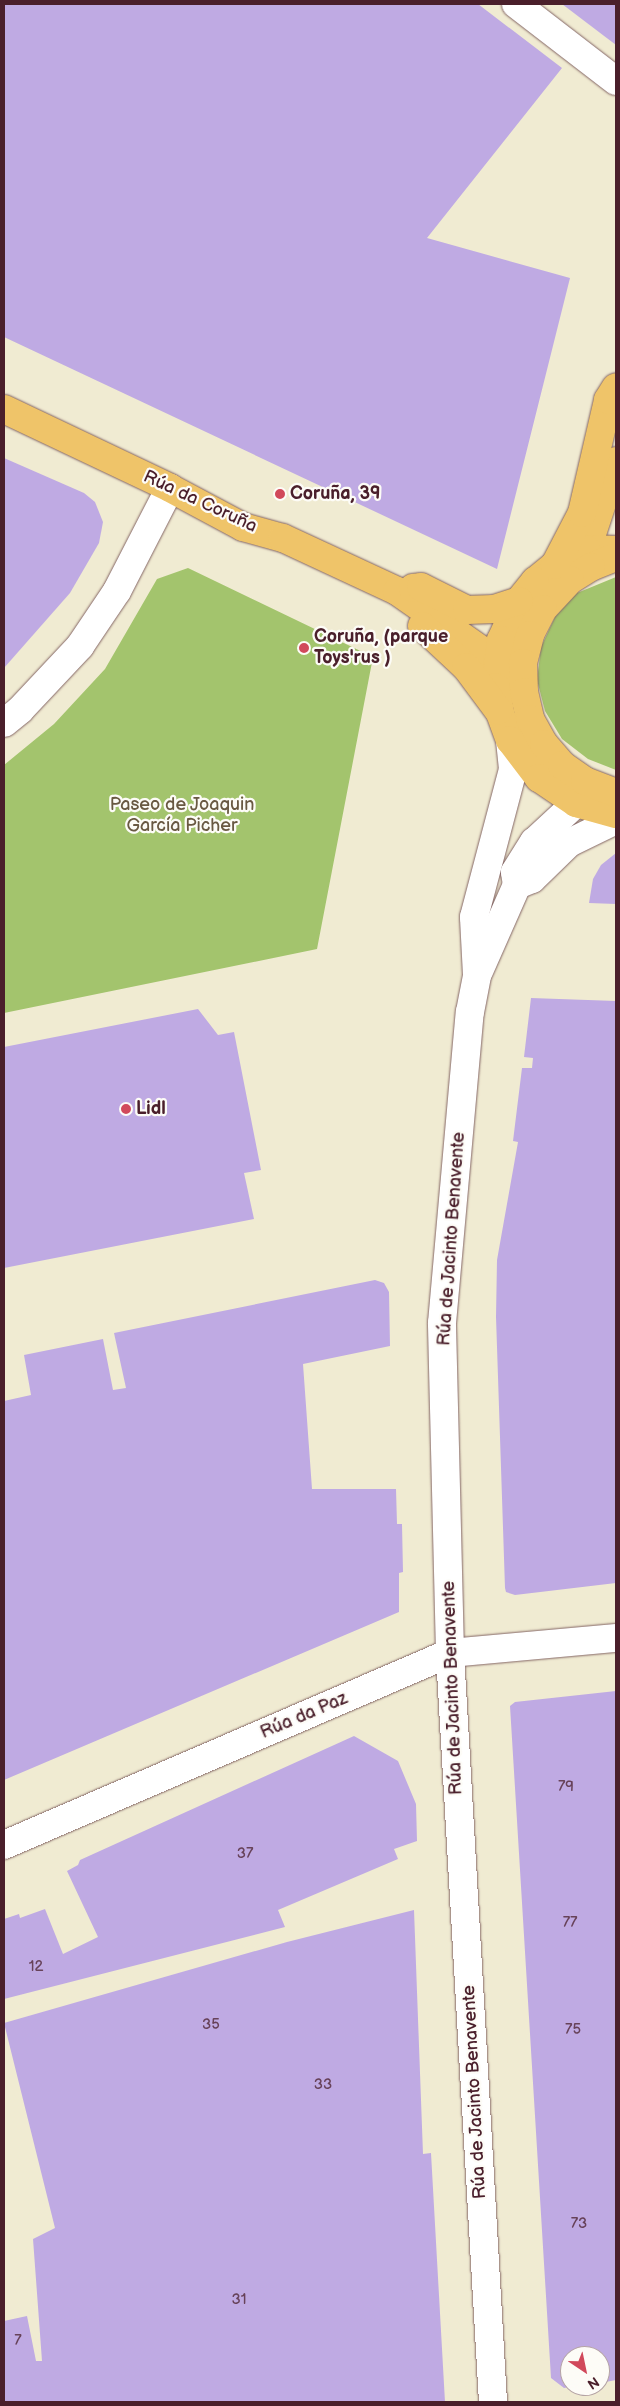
<!DOCTYPE html>
<html>
<head>
<meta charset="utf-8">
<style>
  body { margin:0 }
  #map { position:relative; width:620px; height:2406px; overflow:hidden; background:#f0ebd2; font-family:"Balsamiq Sans",sans-serif }
  div>[style] { position:absolute }
  .green>* { inset:0; background:#a3c46d }
  .building>* { inset:0; background:#bfaae3 }
  .roads { filter:drop-shadow(0 0 1px #846665) drop-shadow(0 0 1px #846665) }
  .street>* { height:28px; margin:-14px; padding:0 14px; transform-origin:14px; border-radius:14px; background:#fff }
  .primary>* { height:28px; margin:-14px; padding:0 14px; transform-origin:14px; border-radius:14px; background:#efc469 }
  .dots>* { width:14px; height:14px; translate:-50% -50%; box-sizing:border-box; border:2px solid #fdfcf7; border-radius:50% }
  span { translate:-50% -50%; white-space:nowrap; text-align:center; line-height:1.15; -webkit-text-stroke:4.5px #fdfcf7; paint-order:stroke }
  .number-label { font-size:15px; color:#674259 }
  .number-label span { -webkit-text-stroke-width:0 }
  .poi-label { font-size:18px; color:#4a1f2b; font-weight:700 }
  .left { translate:0 -50%; text-align:left }
  .street-label { font-size:18px; color:#4a1f2b }
  .park-label { font-size:18px; color:#695942 }
  .frame { position:absolute; inset:0; border:5px solid #4a1f2b; pointer-events:none }
  .north { position:absolute; left:560px; top:2346px; width:50px; height:50px; box-sizing:border-box; background:#fdfcf7; border:1px solid #b5a4a5; border-radius:50%; rotate:146deg; font-size:14px; font-weight:700; line-height:20px; text-align:center; color:#4a1f2b }
  .north::after { content:''; display:block; margin:auto; width:18px; height:22px; background:#d1495b; clip-path:polygon(50% 0,100% 100%,50% 72%,0 100%) }
</style>
</head>
<body>
<div id="map">
  <div class="green">
    <div style="clip-path:polygon(188px 568px,373px 657px,317px 949px,4px 1013px,4px 765px,54px 724px,105px 669px,157px 579px)"></div>
    <div style="clip-path:polygon(616px 577px,616px 770px,588px 759px,562px 739px,545px 711px,537px 680px,541px 647px,555px 617px,577px 593px)"></div>
  </div>
  <div class="building">
    <div style="clip-path:polygon(4px 4px,478px 4px,562px 68px,427px 238px,570px 278px,497px 569px,4px 337px)"></div>
    <div style="clip-path:polygon(562px 4px,616px 4px,616px 45px)"></div>
    <div style="clip-path:polygon(4px 458px,84px 493px,95px 502px,103px 522px,99px 543px,70px 593px,4px 668px)"></div>
    <div style="clip-path:polygon(616px 853px,616px 904px,589px 903px,593px 879px,601px 865px)"></div>
    <div style="clip-path:polygon(531px 998px,616px 1001px,616px 1583px,515px 1595px,506px 1592px,505px 1588px,496px 1317px,497px 1260px,518px 1142px,513px 1141px,522px 1068px,532px 1068px,533px 1058px,524px 1057px)"></div>
    <div style="clip-path:polygon(198px 1009px,218px 1035px,234px 1032px,261px 1170px,244px 1173px,254px 1219px,4px 1268px,4px 1047px)"></div>
    <div style="clip-path:polygon(375px 1280px,384px 1283px,389px 1292px,390px 1346px,303px 1364px,312px 1489px,396px 1489px,397px 1524px,402px 1524px,403px 1572px,399px 1573px,399px 1612px,4px 1780px,4px 1401px,31px 1395px,24px 1355px,103px 1339px,113px 1390px,126px 1388px,114px 1333px)"></div>
    <div style="clip-path:polygon(616px 1691px,616px 2380px,600px 2383px,600px 2356px,570px 2356px,570px 2387px,564px 2388px,551px 2378px,510px 1706px,515px 1702px)"></div>
    <div style="clip-path:polygon(354px 1736px,398px 1761px,416px 1804px,417px 1841px,394px 1849px,398px 1859px,278px 1910px,285px 1927px,4px 1999px,4px 1919px,19px 1914px,20px 1918px,45px 1909px,63px 1954px,98px 1937px,67px 1871px,78px 1865px,80px 1860px)"></div>
    <div style="clip-path:polygon(414px 1910px,423px 2154px,431px 2153px,445px 2402px,4px 2402px,4px 2321px,27px 2316px,36px 2361px,42px 2361px,33px 2239px,55px 2228px,4px 2023px,287px 1942px)"></div>
  </div>
  <div class="roads">
    <div class="street">
      <div style="left:516px;top:4px;width:126px;rotate:37.6deg"></div>
      <div style="left:4px;top:723px;width:21px;rotate:-39deg"></div>
      <div style="left:20px;top:710px;width:88px;rotate:-46.8deg"></div>
      <div style="left:80px;top:646px;width:66px;rotate:-56.1deg"></div>
      <div style="left:117px;top:591px;width:116px;rotate:-62.8deg"></div>
      <div style="left:517px;top:885px;width:16px;rotate:-22deg"></div>
      <div style="left:532px;top:879px;width:52px;rotate:-44.2deg"></div>
      <div style="left:569px;top:843px;width:52px;rotate:-26.1deg"></div>
      <div style="left:479px;top:971px;width:94px;rotate:-66.2deg"></div>
      <div style="left:517px;top:885px;width:13px;rotate:-99deg"></div>
      <div style="left:515px;top:872px;width:36px;rotate:-58deg"></div>
      <div style="left:534px;top:842px;width:57px;rotate:-42.9deg"></div>
      <div style="left:576px;top:803px;width:21px;rotate:-25deg"></div>
      <div style="left:4px;top:1845px;width:486px;rotate:-23.3deg"></div>
      <div style="left:450px;top:1653px;width:167px;rotate:-5.2deg"></div>
      <div style="left:493px;top:2402px;width:750px;rotate:-93.29deg"></div>
      <div style="left:450px;top:1653px;width:330px;rotate:-91.4deg"></div>
      <div style="left:442px;top:1323px;width:312px;rotate:-84.9deg"></div>
      <div style="left:470px;top:1012px;width:38px;rotate:-79deg"></div>
      <div style="left:477px;top:975px;width:58px;rotate:-93deg"></div>
      <div style="left:474px;top:917px;width:153px;rotate:-75.2deg"></div>
      <div style="left:513px;top:769px;width:29px;rotate:-96deg"></div>
    </div>
    <div class="primary">
      <div style="left:4px;top:409px;width:184px;rotate:25.4deg"></div>
      <div style="left:170px;top:488px;width:83px;rotate:28.1deg"></div>
      <div style="left:243px;top:527px;width:41px;rotate:15.4deg"></div>
      <div style="left:283px;top:538px;width:126px;rotate:24.9deg"></div>
      <div style="left:397px;top:591px;width:122px;rotate:35deg"></div>
      <div style="left:497px;top:661px;width:21px;rotate:41deg"></div>
      <div style="left:513px;top:675px;width:20px;rotate:57deg"></div>
      <div style="left:590px;top:540px;width:83px;rotate:-71.8deg"></div>
      <div style="left:616px;top:550px;width:30px;rotate:-178deg"></div>
      <div style="left:586px;top:549px;width:35px;rotate:153deg"></div>
      <div style="left:555px;top:565px;width:26px;rotate:141deg"></div>
      <div style="left:535px;top:581px;width:26px;rotate:129deg"></div>
      <div style="left:519px;top:601px;width:43px;rotate:114.8deg"></div>
      <div style="left:501px;top:640px;width:47px;rotate:96.1deg"></div>
      <div style="left:496px;top:687px;width:26px;rotate:81deg"></div>
      <div style="left:500px;top:713px;width:29px;rotate:70deg"></div>
      <div style="left:510px;top:740px;width:48px;rotate:52.7deg"></div>
      <div style="left:539px;top:778px;width:45px;rotate:34deg"></div>
      <div style="left:576px;top:803px;width:41px;rotate:15.4deg"></div>
      <div style="left:613px;top:558px;width:24px;rotate:158deg"></div>
      <div style="left:591px;top:567px;width:25px;rotate:148deg"></div>
      <div style="left:570px;top:580px;width:40px;rotate:133deg"></div>
      <div style="left:543px;top:609px;width:29px;rotate:117deg"></div>
      <div style="left:530px;top:635px;width:29px;rotate:104deg"></div>
      <div style="left:523px;top:663px;width:29px;rotate:88deg"></div>
      <div style="left:524px;top:692px;width:28px;rotate:77deg"></div>
      <div style="left:530px;top:719px;width:29px;rotate:61deg"></div>
      <div style="left:544px;top:744px;width:28px;rotate:49deg"></div>
      <div style="left:562px;top:765px;width:28px;rotate:35deg"></div>
      <div style="left:585px;top:781px;width:33px;rotate:21deg"></div>
      <div style="left:555px;top:565px;width:59px;rotate:-62.6deg"></div>
      <div style="left:582px;top:513px;width:116px;rotate:-77deg"></div>
      <div style="left:608px;top:400px;width:15px;rotate:-58deg"></div>
      <div style="left:413px;top:588px;width:8px;rotate:-7deg"></div>
      <div style="left:421px;top:587px;width:51px;rotate:26.6deg"></div>
      <div style="left:467px;top:610px;width:27px;rotate:-2deg"></div>
      <div style="left:494px;top:609px;width:26px;rotate:-18deg"></div>
      <div style="left:422px;top:626px;width:60px;rotate:43deg"></div>
      <div style="left:466px;top:667px;width:54px;rotate:53.3deg"></div>
    </div>
  </div>
  <div class="dots">
    <div style="left:280px;top:494px;background:#d1495b"></div>
    <div style="left:304px;top:648px;background:#d1495b"></div>
    <div style="left:126px;top:1109px;background:#d1495b"></div>
  </div>
  <div class="number-label">
    <span style="left:566px;top:1787px">79</span>
    <span style="left:245px;top:1854px">37</span>
    <span style="left:570px;top:1923px">77</span>
    <span style="left:36px;top:1967px">12</span>
    <span style="left:211px;top:2025px">35</span>
    <span style="left:573px;top:2030px">75</span>
    <span style="left:323px;top:2085px">33</span>
    <span style="left:579px;top:2224px">73</span>
    <span style="left:239px;top:2300px">31</span>
    <span style="left:18px;top:2341px">7</span>
  </div>
  <div class="poi-label">
    <span class="left" style="left:290px;top:494px">Coruña, 39</span>
    <span class="left" style="left:314px;top:648px">Coruña, (parque<br>Toys'rus )</span>
    <span class="left" style="left:136px;top:1109px">Lidl</span>
  </div>
  <div class="street-label">
    <span style="left:200px;top:502px;rotate:25deg">Rúa da Coruña</span>
    <span style="left:452px;top:1239px;rotate:-86deg">Rúa de Jacinto Benavente</span>
    <span style="left:453px;top:1688px;rotate:-92deg">Rúa de Jacinto Benavente</span>
    <span style="left:304px;top:1716px;rotate:-23deg">Rúa da Paz</span>
    <span style="left:475px;top:2092px;rotate:-93deg">Rúa de Jacinto Benavente</span>
  </div>
  <div class="park-label">
    <span style="left:182px;top:816px">Paseo de Joaquin<br>García Picher</span>
  </div>
  <div class="frame"></div>
  <div class="north">N</div>
</div>
</body>
</html>
